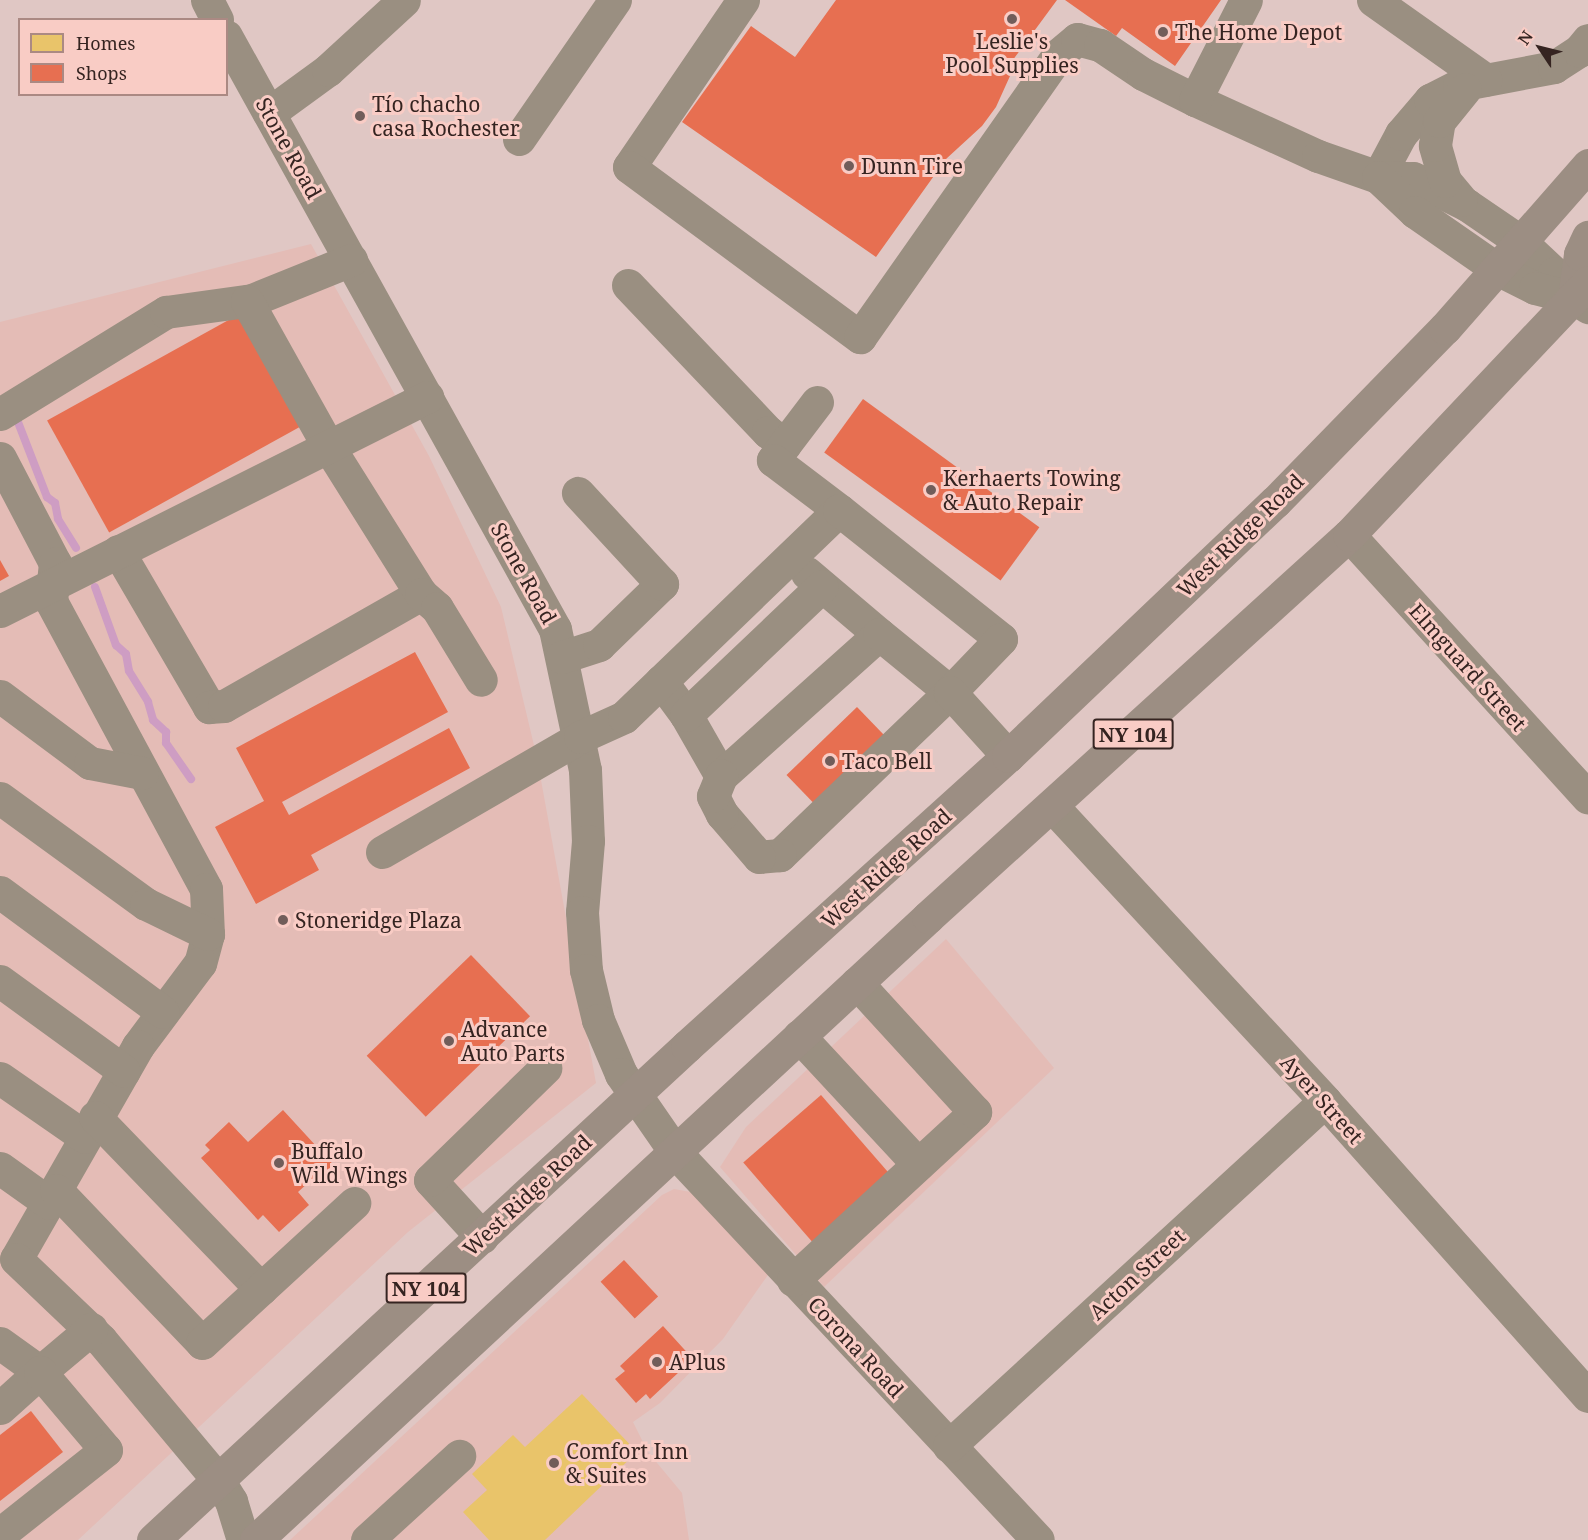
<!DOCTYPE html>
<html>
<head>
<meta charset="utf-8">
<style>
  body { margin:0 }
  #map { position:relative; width:1588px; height:1540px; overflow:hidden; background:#e0c7c4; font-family:"Noto Serif",serif }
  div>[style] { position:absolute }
  .built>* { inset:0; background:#e4bcb6 }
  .homes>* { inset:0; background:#e9c46a }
  .shops>* { inset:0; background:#e76f51; transform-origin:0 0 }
  .stream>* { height:8px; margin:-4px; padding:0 4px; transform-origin:4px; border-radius:4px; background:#ce9dc3 }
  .minor>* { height:33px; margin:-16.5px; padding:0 16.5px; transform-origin:16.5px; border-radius:16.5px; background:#9a8f81 }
  .highway>* { height:33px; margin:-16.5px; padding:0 16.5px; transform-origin:16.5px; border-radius:16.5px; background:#9c8e83 }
  .dots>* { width:16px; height:16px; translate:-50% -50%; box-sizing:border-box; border:3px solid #f9ccc5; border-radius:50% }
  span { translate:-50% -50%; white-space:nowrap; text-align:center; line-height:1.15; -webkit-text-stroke:6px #f9ccc5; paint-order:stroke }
  .shield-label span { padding:2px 4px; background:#f9ccc5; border:2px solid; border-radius:4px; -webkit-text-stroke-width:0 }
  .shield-label { font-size:20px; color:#352421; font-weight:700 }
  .poi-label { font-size:21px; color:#352421 }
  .left { translate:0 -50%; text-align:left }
  .street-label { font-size:21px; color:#352421 }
  .legend { position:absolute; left:18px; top:18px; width:210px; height:78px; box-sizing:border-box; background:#f9ccc5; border:2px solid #ab8983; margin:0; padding:8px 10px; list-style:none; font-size:18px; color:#352421 }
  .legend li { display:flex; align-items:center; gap:12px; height:30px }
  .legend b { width:30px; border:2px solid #ab8983 }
  .north { position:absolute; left:1510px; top:18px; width:60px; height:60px; -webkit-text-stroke:4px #f9ccc5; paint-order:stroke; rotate:305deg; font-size:16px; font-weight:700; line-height:24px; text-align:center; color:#352421 }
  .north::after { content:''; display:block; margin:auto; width:21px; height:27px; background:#352421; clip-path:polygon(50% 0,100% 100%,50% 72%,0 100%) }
</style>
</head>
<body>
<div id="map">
  <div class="built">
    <div style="clip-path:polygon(311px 244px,429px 456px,501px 607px,537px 758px,596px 1083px,408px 1232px,78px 1540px,0 1540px,0 322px)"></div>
    <div style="clip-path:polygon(946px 939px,1054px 1068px,824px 1287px,720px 1167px,746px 1127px)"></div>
    <div style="clip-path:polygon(674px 1189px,696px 1193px,770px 1272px,723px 1339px,660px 1403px,633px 1422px,648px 1452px,682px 1493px,689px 1540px,290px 1540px,662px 1195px)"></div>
  </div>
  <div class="homes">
    <div style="clip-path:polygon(582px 1394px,637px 1452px,545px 1540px,489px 1540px,463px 1512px,487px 1490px,472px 1474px,513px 1435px,525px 1447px)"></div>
  </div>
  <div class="shops">
    <div style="clip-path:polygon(836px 0,1057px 0,1004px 72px,1010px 76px,996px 107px,982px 126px,946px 159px,876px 257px,682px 122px,751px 26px,795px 57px)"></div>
    <div style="clip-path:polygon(1065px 0,1221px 0,1175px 66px,1122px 28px,1116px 36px)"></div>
    <div style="left:243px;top:312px;width:128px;height:224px;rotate:61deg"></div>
    <div style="left:863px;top:399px;width:218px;height:66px;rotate:36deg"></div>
    <div style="clip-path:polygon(0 560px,9px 576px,0 581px)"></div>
    <div style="clip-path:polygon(415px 652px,448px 712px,282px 802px,289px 815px,449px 728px,470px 768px,311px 855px,319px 870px,256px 904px,215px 827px,264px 801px,236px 748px)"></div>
    <div style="left:857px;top:707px;width:42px;height:98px;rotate:46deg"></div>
    <div style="left:471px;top:955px;width:85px;height:145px;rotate:46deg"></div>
    <div style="left:821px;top:1095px;width:109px;height:103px;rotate:49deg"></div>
    <div style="clip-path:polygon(283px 1110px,340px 1172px,330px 1181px,321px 1171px,298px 1192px,309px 1205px,279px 1232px,263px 1215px,258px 1220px,201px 1158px,210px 1150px,205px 1145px,229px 1122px,248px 1142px)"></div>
    <div style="left:624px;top:1260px;width:50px;height:32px;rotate:47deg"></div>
    <div style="clip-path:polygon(663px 1326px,693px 1359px,650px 1399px,646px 1394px,636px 1403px,615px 1379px,625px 1371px,620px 1366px)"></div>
    <div style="clip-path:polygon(31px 1411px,63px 1452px,0 1501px,0 1435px)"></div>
  </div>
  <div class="stream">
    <div style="left:16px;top:417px;width:86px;rotate:68.8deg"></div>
    <div style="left:47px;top:497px;width:10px;rotate:37deg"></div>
    <div style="left:55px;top:503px;width:16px;rotate:79deg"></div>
    <div style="left:58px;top:519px;width:34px;rotate:58deg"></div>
    <div style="left:95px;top:587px;width:62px;rotate:70.1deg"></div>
    <div style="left:116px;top:645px;width:13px;rotate:42deg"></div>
    <div style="left:126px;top:654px;width:17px;rotate:80deg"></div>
    <div style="left:129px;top:671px;width:36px;rotate:58deg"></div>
    <div style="left:148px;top:702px;width:19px;rotate:74deg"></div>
    <div style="left:153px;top:720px;width:18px;rotate:43deg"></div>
    <div style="left:166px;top:732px;width:11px;rotate:90deg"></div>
    <div style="left:166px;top:743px;width:44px;rotate:55.2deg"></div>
  </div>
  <div class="minor">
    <div style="left:207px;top:0;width:22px;rotate:63deg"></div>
    <div style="left:743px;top:0;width:202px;rotate:124.3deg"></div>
    <div style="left:629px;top:167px;width:287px;rotate:36.4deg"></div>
    <div style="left:860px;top:337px;width:345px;rotate:-54.9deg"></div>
    <div style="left:1058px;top:55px;width:25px;rotate:-40deg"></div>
    <div style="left:1077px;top:39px;width:24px;rotate:15deg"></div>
    <div style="left:1100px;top:45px;width:52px;rotate:34deg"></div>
    <div style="left:1143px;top:74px;width:58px;rotate:26.6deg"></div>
    <div style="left:1195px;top:100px;width:135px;rotate:24.5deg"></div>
    <div style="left:1318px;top:156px;width:64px;rotate:19.3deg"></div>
    <div style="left:1378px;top:177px;width:49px;rotate:-61.9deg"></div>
    <div style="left:1401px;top:134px;width:45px;rotate:-49.5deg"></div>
    <div style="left:1430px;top:100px;width:33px;rotate:-27deg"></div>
    <div style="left:1459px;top:85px;width:97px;rotate:-10.7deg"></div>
    <div style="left:1554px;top:67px;width:30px;rotate:-33deg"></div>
    <div style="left:1579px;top:51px;width:14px;rotate:-51deg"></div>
    <div style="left:1373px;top:0;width:138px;rotate:35.3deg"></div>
    <div style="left:226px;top:36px;width:678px;rotate:60.98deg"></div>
    <div style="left:555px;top:629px;width:144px;rotate:78deg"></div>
    <div style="left:585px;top:770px;width:71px;rotate:87.6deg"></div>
    <div style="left:588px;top:841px;width:71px;rotate:94.8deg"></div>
    <div style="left:582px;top:912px;width:58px;rotate:86.1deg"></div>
    <div style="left:586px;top:970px;width:51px;rotate:76.5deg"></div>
    <div style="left:598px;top:1020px;width:59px;rotate:66.9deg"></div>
    <div style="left:621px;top:1074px;width:95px;rotate:55.3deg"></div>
    <div style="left:675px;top:1152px;width:531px;rotate:46.91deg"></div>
    <div style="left:1195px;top:100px;width:112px;rotate:-63deg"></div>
    <div style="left:269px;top:113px;width:73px;rotate:-36.1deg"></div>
    <div style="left:328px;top:70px;width:103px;rotate:-42.6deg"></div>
    <div style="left:519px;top:139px;width:169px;rotate:-55.4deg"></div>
    <div style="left:1378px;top:177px;width:35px;rotate:2deg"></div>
    <div style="left:1413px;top:178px;width:60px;rotate:26.6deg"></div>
    <div style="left:1467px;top:205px;width:65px;rotate:34.4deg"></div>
    <div style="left:1521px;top:242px;width:45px;rotate:43.2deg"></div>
    <div style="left:1554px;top:273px;width:32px;rotate:51deg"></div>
    <div style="left:1574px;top:298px;width:17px;rotate:33deg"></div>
    <div style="left:1378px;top:177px;width:51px;rotate:43.4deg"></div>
    <div style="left:1415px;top:212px;width:100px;rotate:34.8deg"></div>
    <div style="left:1497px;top:269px;width:42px;rotate:26.6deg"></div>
    <div style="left:1535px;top:288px;width:40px;rotate:14.4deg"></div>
    <div style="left:1461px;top:200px;width:25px;rotate:-130deg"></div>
    <div style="left:1445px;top:181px;width:37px;rotate:-106deg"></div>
    <div style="left:1435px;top:145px;width:24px;rotate:-81deg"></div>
    <div style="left:1439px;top:121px;width:41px;rotate:-50.9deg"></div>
    <div style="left:628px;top:285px;width:203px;rotate:46.4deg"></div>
    <div style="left:768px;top:432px;width:21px;rotate:37deg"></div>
    <div style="left:817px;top:402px;width:73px;rotate:127.2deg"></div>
    <div style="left:773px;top:460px;width:83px;rotate:37.1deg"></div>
    <div style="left:0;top:414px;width:195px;rotate:-31.6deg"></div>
    <div style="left:166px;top:312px;width:87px;rotate:-7.9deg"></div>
    <div style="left:252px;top:300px;width:107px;rotate:-22deg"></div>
    <div style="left:0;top:458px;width:119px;rotate:62.4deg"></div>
    <div style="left:55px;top:563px;width:38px;rotate:96deg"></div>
    <div style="left:51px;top:601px;width:327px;rotate:61.7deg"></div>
    <div style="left:206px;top:889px;width:45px;rotate:87.5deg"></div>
    <div style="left:208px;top:934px;width:30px;rotate:105deg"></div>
    <div style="left:200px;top:963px;width:104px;rotate:126.8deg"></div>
    <div style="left:138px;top:1046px;width:245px;rotate:119.8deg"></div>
    <div style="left:16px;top:1259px;width:117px;rotate:43.6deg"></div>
    <div style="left:101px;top:1340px;width:182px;rotate:50.1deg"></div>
    <div style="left:218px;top:1480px;width:25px;rotate:58deg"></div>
    <div style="left:231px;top:1501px;width:41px;rotate:72.9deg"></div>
    <div style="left:1349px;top:535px;width:355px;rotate:47.7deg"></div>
    <div style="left:118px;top:551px;width:181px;rotate:59.7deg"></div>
    <div style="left:209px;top:707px;width:15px;rotate:-4deg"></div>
    <div style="left:224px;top:706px;width:227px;rotate:-29.6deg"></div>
    <div style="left:421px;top:594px;width:175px;rotate:-122.1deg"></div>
    <div style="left:328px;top:446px;width:166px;rotate:-119.2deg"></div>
    <div style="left:807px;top:573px;width:94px;rotate:40.3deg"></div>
    <div style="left:421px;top:594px;width:21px;rotate:41deg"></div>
    <div style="left:437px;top:608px;width:84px;rotate:58.6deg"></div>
    <div style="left:0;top:611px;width:478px;rotate:-26.6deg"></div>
    <div style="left:562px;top:657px;width:39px;rotate:-18deg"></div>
    <div style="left:599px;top:645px;width:88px;rotate:-44.1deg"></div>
    <div style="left:662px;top:584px;width:124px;rotate:-132.7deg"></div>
    <div style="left:661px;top:681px;width:42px;rotate:53.7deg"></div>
    <div style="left:686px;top:715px;width:70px;rotate:60.2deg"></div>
    <div style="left:721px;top:776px;width:212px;rotate:-41.9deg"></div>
    <div style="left:879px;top:634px;width:92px;rotate:39.2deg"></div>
    <div style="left:950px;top:692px;width:236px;rotate:136.2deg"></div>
    <div style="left:780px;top:855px;width:21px;rotate:175deg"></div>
    <div style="left:759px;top:857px;width:57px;rotate:-130.7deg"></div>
    <div style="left:722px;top:814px;width:20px;rotate:-117deg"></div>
    <div style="left:713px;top:796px;width:22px;rotate:-68deg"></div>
    <div style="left:0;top:696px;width:112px;rotate:36.7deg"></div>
    <div style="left:90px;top:763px;width:53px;rotate:10.9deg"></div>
    <div style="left:686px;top:715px;width:187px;rotate:-43.5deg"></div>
    <div style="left:0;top:798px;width:180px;rotate:36deg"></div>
    <div style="left:146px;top:904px;width:69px;rotate:25.8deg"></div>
    <div style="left:1052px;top:806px;width:402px;rotate:47.2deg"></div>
    <div style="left:1325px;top:1101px;width:395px;rotate:48.3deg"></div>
    <div style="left:382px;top:852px;width:229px;rotate:-30.1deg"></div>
    <div style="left:580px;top:737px;width:48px;rotate:-24.4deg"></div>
    <div style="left:624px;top:717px;width:298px;rotate:-43.9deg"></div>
    <div style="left:839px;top:510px;width:207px;rotate:38.5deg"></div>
    <div style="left:1001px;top:639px;width:74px;rotate:133.9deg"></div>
    <div style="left:950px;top:692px;width:86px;rotate:47.8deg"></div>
    <div style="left:0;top:892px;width:202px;rotate:36.4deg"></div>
    <div style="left:0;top:981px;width:153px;rotate:36deg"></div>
    <div style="left:799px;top:1036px;width:175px;rotate:47.1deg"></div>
    <div style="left:0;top:1078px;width:103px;rotate:34.8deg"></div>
    <div style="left:95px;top:1117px;width:239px;rotate:46deg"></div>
    <div style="left:0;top:1168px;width:60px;rotate:35.5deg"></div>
    <div style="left:56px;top:1190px;width:211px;rotate:46.3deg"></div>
    <div style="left:202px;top:1343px;width:207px;rotate:-42.6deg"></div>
    <div style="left:482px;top:1237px;width:77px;rotate:-132.4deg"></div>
    <div style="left:430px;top:1180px;width:161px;rotate:-44.2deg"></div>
    <div style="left:793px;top:1280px;width:248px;rotate:-42.7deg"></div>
    <div style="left:975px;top:1112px;width:175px;rotate:-132.5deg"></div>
    <div style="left:0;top:1343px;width:49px;rotate:35.9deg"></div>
    <div style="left:40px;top:1372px;width:67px;rotate:-40.1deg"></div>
    <div style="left:0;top:1408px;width:54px;rotate:-42deg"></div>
    <div style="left:40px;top:1372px;width:102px;rotate:49.8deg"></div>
    <div style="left:106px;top:1450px;width:135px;rotate:141.6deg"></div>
    <div style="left:949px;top:1446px;width:510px;rotate:-42.54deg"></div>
    <div style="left:367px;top:1540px;width:125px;rotate:-42.4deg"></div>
  </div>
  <div class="highway">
    <div style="left:1574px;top:298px;width:44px;rotate:-82.2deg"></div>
    <div style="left:1580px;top:254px;width:19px;rotate:-65deg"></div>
    <div style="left:153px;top:1540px;width:727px;rotate:-42.77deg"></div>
    <div style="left:687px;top:1046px;width:433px;rotate:-42.1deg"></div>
    <div style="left:1008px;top:756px;width:369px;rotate:-43.6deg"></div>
    <div style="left:1275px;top:502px;width:243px;rotate:-45.7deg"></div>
    <div style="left:1445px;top:328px;width:217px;rotate:-48.7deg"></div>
    <div style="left:256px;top:1540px;width:916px;rotate:-42.83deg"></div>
    <div style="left:928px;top:917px;width:568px;rotate:-42.22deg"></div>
    <div style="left:1349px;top:535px;width:348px;rotate:-46.6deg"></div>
  </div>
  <div class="dots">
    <div style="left:1012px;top:19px;background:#715d5a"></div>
    <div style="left:1163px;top:32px;background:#715d5a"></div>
    <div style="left:360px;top:116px;background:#715d5a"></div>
    <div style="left:849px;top:166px;background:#715d5a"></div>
    <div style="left:931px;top:490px;background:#715d5a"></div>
    <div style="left:830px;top:761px;background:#715d5a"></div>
    <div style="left:283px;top:920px;background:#715d5a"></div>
    <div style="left:449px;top:1041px;background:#715d5a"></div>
    <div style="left:279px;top:1163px;background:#715d5a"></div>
    <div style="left:657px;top:1362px;background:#715d5a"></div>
    <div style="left:554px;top:1463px;background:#715d5a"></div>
  </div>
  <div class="shield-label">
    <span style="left:1133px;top:734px">NY 104</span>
    <span style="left:426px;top:1288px">NY 104</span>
  </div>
  <div class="poi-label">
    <span class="left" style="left:1175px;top:32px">The Home Depot</span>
    <span style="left:1012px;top:53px">Leslie's<br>Pool Supplies</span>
    <span class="left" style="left:372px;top:116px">Tío chacho<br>casa Rochester</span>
    <span class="left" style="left:861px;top:166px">Dunn Tire</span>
    <span class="left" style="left:943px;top:490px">Kerhaerts Towing<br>&amp; Auto Repair</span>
    <span class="left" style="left:842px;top:761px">Taco Bell</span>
    <span class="left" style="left:295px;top:920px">Stoneridge Plaza</span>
    <span class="left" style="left:461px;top:1041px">Advance<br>Auto Parts</span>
    <span class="left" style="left:291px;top:1163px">Buffalo<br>Wild Wings</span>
    <span class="left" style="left:669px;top:1362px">APlus</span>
    <span class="left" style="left:566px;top:1463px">Comfort Inn<br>&amp; Suites</span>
  </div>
  <div class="street-label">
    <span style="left:289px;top:148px;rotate:61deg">Stone Road</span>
    <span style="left:1240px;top:535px;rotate:-44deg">West Ridge Road</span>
    <span style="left:524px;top:573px;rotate:61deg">Stone Road</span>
    <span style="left:1468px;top:667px;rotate:48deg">Elmguard Street</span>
    <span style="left:886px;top:868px;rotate:-42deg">West Ridge Road</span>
    <span style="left:1322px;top:1099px;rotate:48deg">Ayer Street</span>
    <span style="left:527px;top:1195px;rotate:-43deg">West Ridge Road</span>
    <span style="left:1137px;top:1274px;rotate:-43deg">Acton Street</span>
    <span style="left:856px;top:1347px;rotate:47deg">Corona Road</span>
  </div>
  <ul class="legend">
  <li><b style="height:16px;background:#e9c46a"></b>Homes</li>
  <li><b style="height:16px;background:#e76f51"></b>Shops</li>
  </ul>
  <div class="north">N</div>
</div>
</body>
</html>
